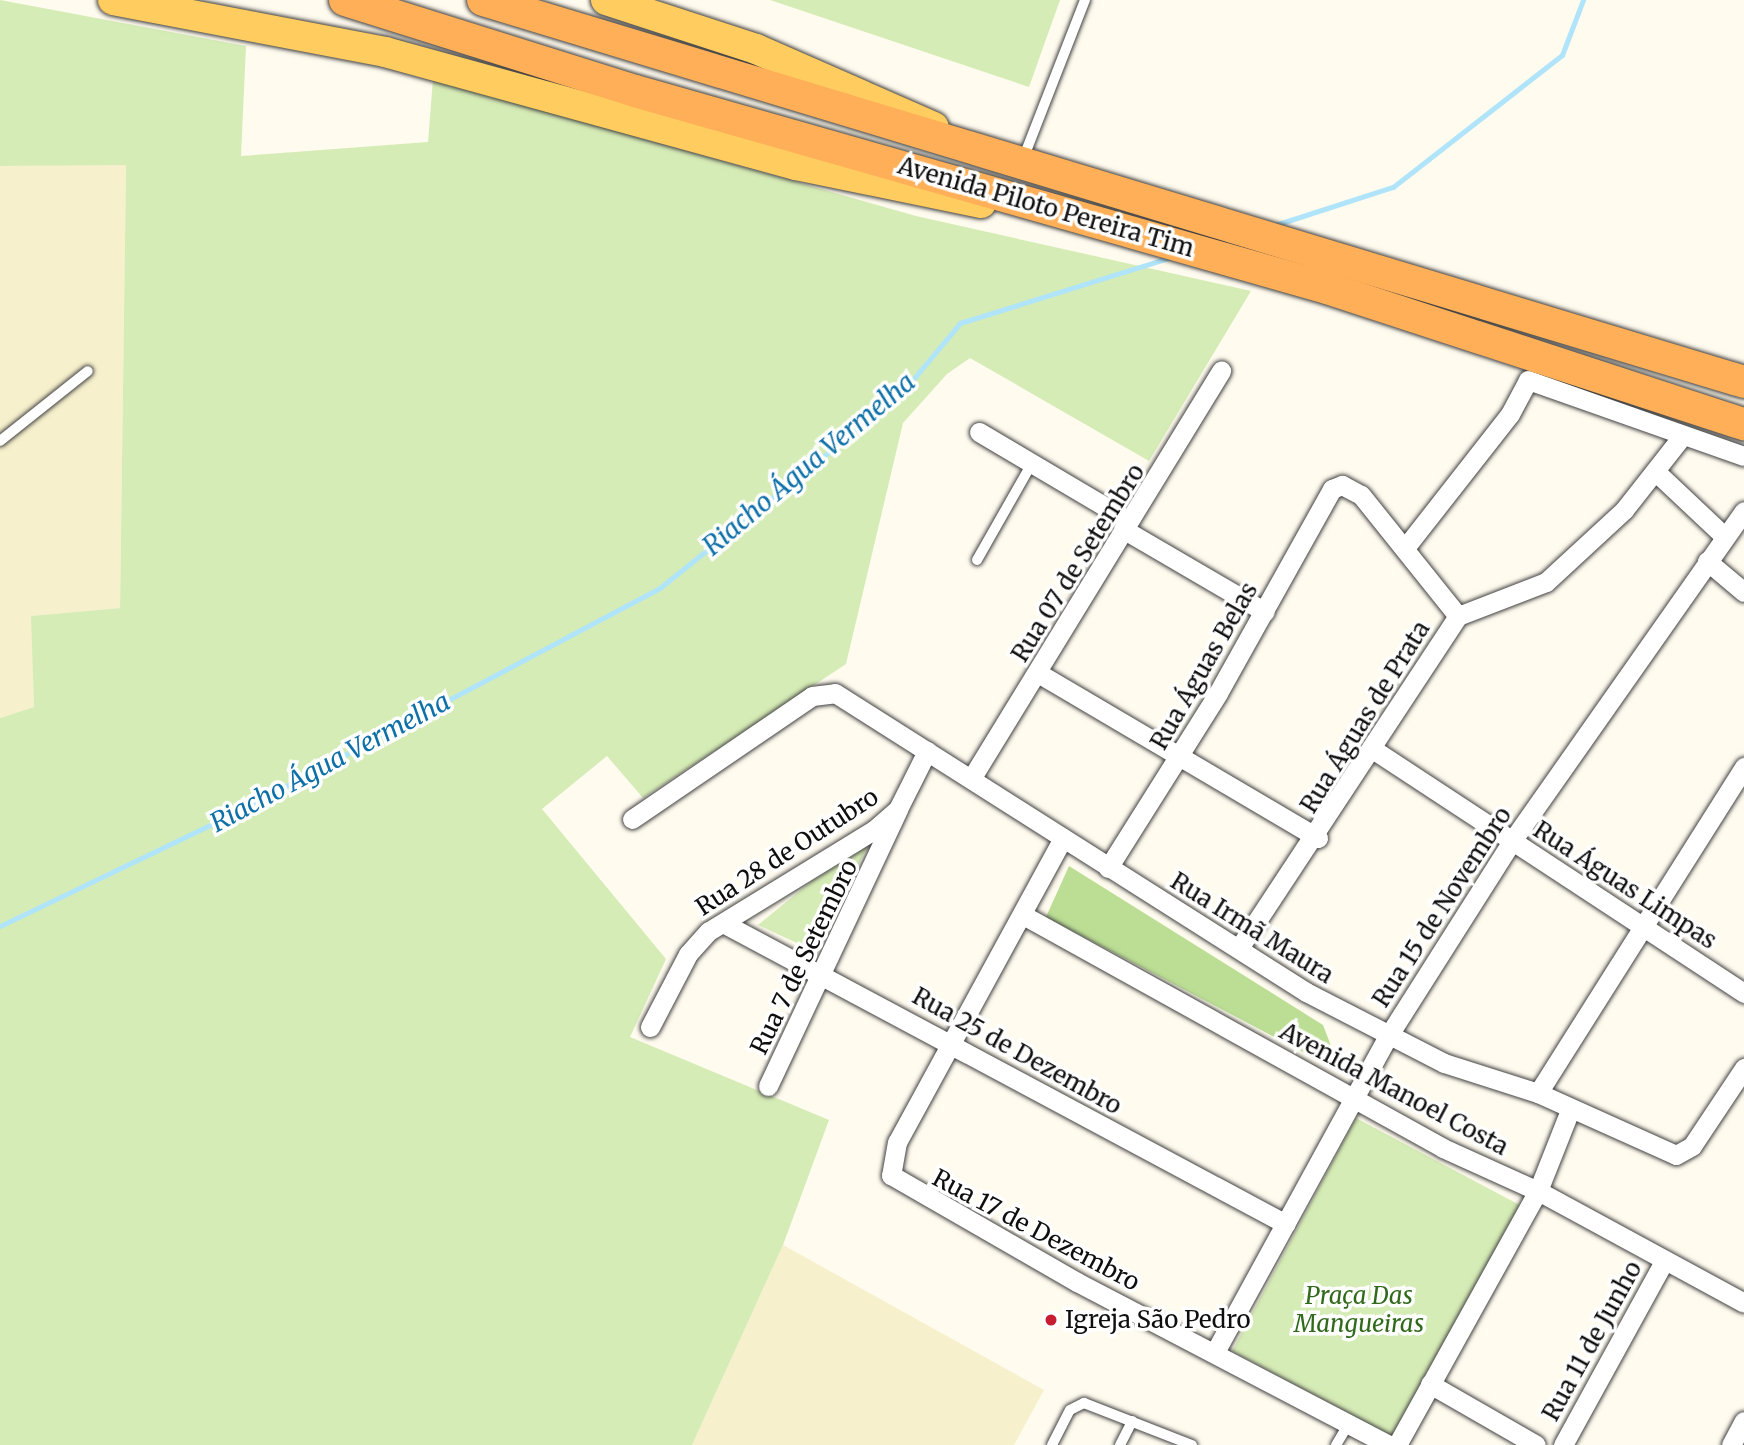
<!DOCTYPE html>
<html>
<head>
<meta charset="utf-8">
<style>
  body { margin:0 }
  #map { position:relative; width:1744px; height:1445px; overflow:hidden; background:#fffbef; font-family:Merriweather,serif }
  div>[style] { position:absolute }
  .farmland>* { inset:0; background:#f7f0cd }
  .green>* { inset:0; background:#d6ecb6; transform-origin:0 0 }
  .forest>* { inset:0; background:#bbde94 }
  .stream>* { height:5px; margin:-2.5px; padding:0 2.5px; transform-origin:2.5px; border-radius:2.5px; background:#b0e4fa }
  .roads { filter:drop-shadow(0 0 2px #414141) drop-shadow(0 0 2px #414141) }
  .service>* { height:10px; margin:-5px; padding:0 5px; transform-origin:5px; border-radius:5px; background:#fff }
  .minor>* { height:19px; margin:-9.5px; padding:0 9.5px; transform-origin:9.5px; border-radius:9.5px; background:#fff }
  .primary>* { height:30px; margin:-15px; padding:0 15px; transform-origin:15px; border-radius:15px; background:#ffcc5f }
  .trunk>* { height:32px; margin:-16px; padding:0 16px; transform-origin:16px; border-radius:16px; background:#feaf57 }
  .dots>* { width:19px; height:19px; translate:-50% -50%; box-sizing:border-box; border:4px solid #fff; border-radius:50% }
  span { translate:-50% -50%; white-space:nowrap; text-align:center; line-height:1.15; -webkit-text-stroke:7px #fff; paint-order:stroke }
  .street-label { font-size:24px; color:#0e0e0e }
  .park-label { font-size:24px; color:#306a1a; font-style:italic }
  .poi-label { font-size:24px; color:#0e0e0e }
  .left { translate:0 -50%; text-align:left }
  .water-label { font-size:26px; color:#0f70a8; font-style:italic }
</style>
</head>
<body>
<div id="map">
  <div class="farmland">
    <div style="clip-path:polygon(126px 164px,120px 608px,32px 616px,34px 707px,0 718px,0 166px)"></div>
    <div style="clip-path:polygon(783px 1245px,1044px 1390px,1014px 1445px,692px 1445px)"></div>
  </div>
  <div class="green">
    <div style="clip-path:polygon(0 0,246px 46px,241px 156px,428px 142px,433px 79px,916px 216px,1251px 291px,1149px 461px,970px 358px,947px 374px,903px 423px,846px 664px,643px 798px,607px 756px,542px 809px,666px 959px,630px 1037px,829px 1120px,783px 1245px,692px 1445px,0 1445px,0 718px,34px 707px,31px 616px,120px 608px,126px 165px,0 166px)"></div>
    <div style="clip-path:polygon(770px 0,1060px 0,1029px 87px)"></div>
    <div style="clip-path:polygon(867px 847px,816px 952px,758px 925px,812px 881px)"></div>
    <div style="left:1356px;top:1118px;width:187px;height:264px;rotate:28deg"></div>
  </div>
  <div class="forest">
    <div style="clip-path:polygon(1069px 866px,1323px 1025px,1341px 1072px,1046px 917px)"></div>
  </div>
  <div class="stream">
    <div style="left:1272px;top:226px;width:127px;rotate:-17.9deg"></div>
    <div style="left:1393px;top:187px;width:214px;rotate:-38deg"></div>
    <div style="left:1562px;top:55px;width:59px;rotate:-69.1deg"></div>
    <div style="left:0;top:926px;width:259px;rotate:-25.7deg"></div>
    <div style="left:233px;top:814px;width:484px;rotate:-27.9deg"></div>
    <div style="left:661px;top:587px;width:307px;rotate:-38.8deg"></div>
    <div style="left:900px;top:395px;width:94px;rotate:-50.2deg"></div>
    <div style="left:960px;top:323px;width:222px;rotate:-17.3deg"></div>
  </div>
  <div class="roads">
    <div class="service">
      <div style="left:1023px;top:159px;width:171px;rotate:-68.7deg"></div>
      <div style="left:0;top:441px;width:112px;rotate:-38.5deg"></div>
      <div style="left:977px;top:560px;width:112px;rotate:-60.4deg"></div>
      <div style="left:1052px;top:1445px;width:39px;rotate:-63deg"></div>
      <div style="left:1070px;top:1410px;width:16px;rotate:-27deg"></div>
      <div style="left:1084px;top:1403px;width:116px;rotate:21.3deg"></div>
      <div style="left:1120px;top:1445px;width:27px;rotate:-63deg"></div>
      <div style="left:1336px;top:1445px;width:27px;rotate:-59deg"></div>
    </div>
    <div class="minor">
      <div style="left:979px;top:432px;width:173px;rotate:30.6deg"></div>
      <div style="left:1655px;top:471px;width:95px;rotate:43.3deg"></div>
      <div style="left:1123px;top:529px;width:164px;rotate:30.3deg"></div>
      <div style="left:1405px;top:548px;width:170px;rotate:-51.9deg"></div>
      <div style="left:1510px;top:414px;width:38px;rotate:-62deg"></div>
      <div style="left:1528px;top:380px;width:229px;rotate:19.4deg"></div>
      <div style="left:1707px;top:561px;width:48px;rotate:40deg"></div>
      <div style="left:1458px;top:616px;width:94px;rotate:-21.1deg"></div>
      <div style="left:1546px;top:582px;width:106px;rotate:-42.7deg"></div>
      <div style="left:1624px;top:510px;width:95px;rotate:-51.8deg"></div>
      <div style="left:1038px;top:673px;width:325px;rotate:30.5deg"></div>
      <div style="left:1374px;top:750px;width:443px;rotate:33.3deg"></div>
      <div style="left:971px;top:779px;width:479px;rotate:-58.5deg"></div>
      <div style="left:632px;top:819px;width:218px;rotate:-34.3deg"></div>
      <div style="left:812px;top:696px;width:23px;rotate:-7deg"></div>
      <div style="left:835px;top:693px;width:558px;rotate:32.41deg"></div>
      <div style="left:1306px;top:992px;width:155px;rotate:27.2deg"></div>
      <div style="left:1444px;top:1063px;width:99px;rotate:17.7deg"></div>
      <div style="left:1538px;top:1093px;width:151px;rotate:24.2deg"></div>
      <div style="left:1676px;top:1155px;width:18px;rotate:-29deg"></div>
      <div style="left:1692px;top:1146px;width:94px;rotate:-56.3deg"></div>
      <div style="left:1063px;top:838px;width:346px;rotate:118.6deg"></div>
      <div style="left:897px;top:1142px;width:34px;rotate:100deg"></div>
      <div style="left:891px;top:1175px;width:215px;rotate:29.9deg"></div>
      <div style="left:1077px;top:1282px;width:352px;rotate:27.6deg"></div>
      <div style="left:1108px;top:868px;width:207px;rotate:-57.8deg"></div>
      <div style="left:1218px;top:693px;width:234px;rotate:-60.8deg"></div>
      <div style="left:1332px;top:489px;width:11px;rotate:-22deg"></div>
      <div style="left:1342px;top:485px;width:21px;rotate:28deg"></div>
      <div style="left:1361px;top:495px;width:155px;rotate:51.3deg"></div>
      <div style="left:1023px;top:915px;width:480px;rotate:29deg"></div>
      <div style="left:1443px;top:1148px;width:104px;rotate:24.4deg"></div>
      <div style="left:1538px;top:1191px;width:234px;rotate:28.5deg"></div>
      <div style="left:723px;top:923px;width:638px;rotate:28.13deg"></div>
      <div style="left:1239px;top:948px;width:398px;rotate:-56.6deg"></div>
      <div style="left:650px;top:1027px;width:82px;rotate:-62.5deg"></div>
      <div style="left:688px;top:954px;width:31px;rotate:-48deg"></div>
      <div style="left:709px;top:931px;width:193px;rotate:-31.5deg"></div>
      <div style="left:874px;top:830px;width:32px;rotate:-41deg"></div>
      <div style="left:898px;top:809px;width:65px;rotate:-63.4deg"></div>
      <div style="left:768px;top:1086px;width:303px;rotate:-64.8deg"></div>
      <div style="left:1538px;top:1093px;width:386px;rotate:-57.7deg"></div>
      <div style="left:1215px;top:1352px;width:358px;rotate:-61.3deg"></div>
      <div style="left:1387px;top:1038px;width:233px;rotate:-57.6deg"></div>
      <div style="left:1512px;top:841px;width:403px;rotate:-54.9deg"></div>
      <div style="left:1430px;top:1384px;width:122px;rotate:29.9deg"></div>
      <div style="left:1397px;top:1445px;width:291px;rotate:-61deg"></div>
      <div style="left:1538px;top:1191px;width:87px;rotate:-68.4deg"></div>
      <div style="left:1563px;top:1445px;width:210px;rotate:-61.2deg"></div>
      <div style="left:1731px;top:1445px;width:27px;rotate:-62deg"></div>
    </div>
    <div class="primary">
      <div style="left:113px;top:0;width:277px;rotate:10.8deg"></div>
      <div style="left:385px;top:52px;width:426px;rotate:15.4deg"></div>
      <div style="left:796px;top:165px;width:189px;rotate:11.6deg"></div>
      <div style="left:606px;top:0;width:158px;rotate:18.1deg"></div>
      <div style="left:756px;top:49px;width:194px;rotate:23.7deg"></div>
    </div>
    <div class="trunk">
      <div style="left:345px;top:0;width:304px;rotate:17.4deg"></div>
      <div style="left:635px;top:91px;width:719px;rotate:15.89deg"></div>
      <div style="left:1327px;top:288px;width:439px;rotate:18.1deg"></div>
      <div style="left:483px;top:0;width:1318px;rotate:16.85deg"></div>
    </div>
  </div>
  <div class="dots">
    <div style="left:1051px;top:1320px;background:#c71d31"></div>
  </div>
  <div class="street-label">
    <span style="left:1046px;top:207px;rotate:16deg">Avenida Piloto Pereira Tim</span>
    <span style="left:1078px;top:563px;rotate:-58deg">Rua 07 de Setembro</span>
    <span style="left:1204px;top:666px;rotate:-60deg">Rua Águas Belas</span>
    <span style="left:1365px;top:717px;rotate:-58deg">Rua Águas de Prata</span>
    <span style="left:787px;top:852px;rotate:-33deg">Rua 28 de Outubro</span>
    <span style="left:1625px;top:885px;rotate:33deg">Rua Águas Limpas</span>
    <span style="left:1442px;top:907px;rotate:-57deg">Rua 15 de Novembro</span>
    <span style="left:1252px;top:928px;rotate:32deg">Rua Irmã Maura</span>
    <span style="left:804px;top:957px;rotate:-64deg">Rua 7 de Setembro</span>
    <span style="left:1017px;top:1051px;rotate:29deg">Rua 25 de Dezembro</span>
    <span style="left:1394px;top:1089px;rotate:28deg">Avenida Manoel Costa</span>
    <span style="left:1036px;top:1230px;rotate:28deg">Rua 17 de Dezembro</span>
    <span style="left:1592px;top:1341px;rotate:-61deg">Rua 11 de Junho</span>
  </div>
  <div class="park-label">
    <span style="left:1359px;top:1310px">Praça Das<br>Mangueiras</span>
  </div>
  <div class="poi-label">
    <span class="left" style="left:1065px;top:1320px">Igreja São Pedro</span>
  </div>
  <div class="water-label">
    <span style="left:809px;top:464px;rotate:-40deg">Riacho Água Vermelha</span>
    <span style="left:330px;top:762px;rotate:-28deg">Riacho Água Vermelha</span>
  </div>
</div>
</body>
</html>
